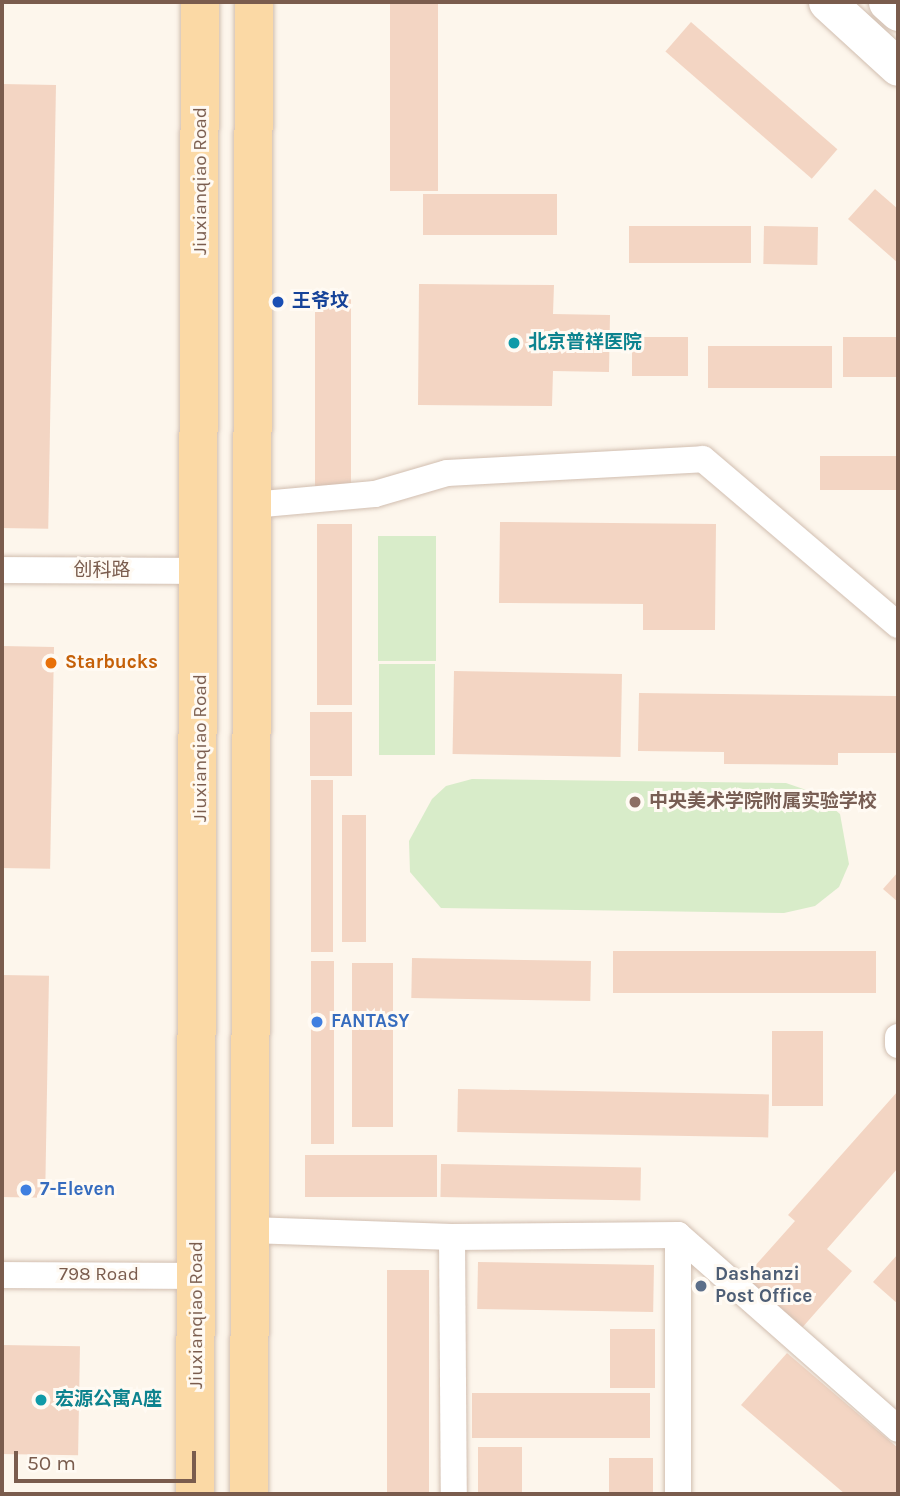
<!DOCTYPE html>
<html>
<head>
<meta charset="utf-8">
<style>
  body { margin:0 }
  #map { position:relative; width:900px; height:1496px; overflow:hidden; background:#fdf6ec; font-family:Karla,"Noto Sans SC",sans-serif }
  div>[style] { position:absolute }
  .green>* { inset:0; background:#d8ecc9; transform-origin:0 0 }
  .building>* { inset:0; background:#f3d5c3; transform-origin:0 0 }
  .roads { filter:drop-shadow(0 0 2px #d1beb0) drop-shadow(0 0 2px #d1beb0) }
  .minor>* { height:26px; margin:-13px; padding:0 13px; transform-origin:13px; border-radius:13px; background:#fff }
  .secondary>* { height:37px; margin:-18.5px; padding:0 18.5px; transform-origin:18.5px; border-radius:18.5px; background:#fff }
  .primary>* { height:38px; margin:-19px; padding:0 19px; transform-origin:19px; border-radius:19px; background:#fbd9a5 }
  .dots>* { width:19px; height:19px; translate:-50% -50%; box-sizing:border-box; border:4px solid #fffaf3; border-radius:50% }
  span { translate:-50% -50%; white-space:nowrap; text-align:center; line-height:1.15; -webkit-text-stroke:6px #fffaf3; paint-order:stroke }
  .street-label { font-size:19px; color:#7a5c4d }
  .transit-label { font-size:19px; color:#164399; font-weight:700 }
  .left { translate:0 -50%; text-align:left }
  .culture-label { font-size:19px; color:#0d838f; font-weight:700 }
  .food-label { font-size:19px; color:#c56008; font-weight:700 }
  .education-label { font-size:19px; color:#785e54; font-weight:700 }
  .shop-label { font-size:19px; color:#366cbe; font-weight:700 }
  .service-label { font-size:19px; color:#4e5e75; font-weight:700 }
  .frame { position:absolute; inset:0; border:4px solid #7a5c4d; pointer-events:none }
  .scale { position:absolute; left:14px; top:1451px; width:182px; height:32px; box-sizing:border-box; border:4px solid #7a5c4d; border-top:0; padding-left:9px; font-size:21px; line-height:24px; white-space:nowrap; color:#7a5c4d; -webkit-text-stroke:5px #fffaf3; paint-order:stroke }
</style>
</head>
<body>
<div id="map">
  <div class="green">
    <div style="left:378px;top:536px;width:58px;height:125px"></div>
    <div style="left:379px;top:664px;width:56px;height:91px"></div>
    <div style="clip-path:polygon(472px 779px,786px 783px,815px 793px,840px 814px,849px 864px,839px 887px,815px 906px,784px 913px,441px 908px,410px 872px,409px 841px,432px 799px,446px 786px)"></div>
  </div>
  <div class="building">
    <div style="left:390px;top:2px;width:48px;height:189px"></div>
    <div style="left:691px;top:22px;width:194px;height:39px;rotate:41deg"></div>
    <div style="left:2px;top:84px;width:54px;height:444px;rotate:1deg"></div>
    <div style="clip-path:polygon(875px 189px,898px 209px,898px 263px,848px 219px)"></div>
    <div style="left:423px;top:194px;width:134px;height:41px"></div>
    <div style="left:629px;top:226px;width:122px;height:37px"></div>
    <div style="left:764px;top:226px;width:54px;height:38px;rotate:1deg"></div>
    <div style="clip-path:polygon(419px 284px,554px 285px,553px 314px,610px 315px,609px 372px,553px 371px,552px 406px,418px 405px)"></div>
    <div style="left:315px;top:295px;width:36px;height:192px"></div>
    <div style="left:632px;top:337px;width:56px;height:39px"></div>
    <div style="left:843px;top:337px;width:55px;height:40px"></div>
    <div style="left:708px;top:346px;width:124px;height:42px"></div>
    <div style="left:820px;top:456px;width:78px;height:34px"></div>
    <div style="clip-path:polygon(500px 522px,716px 524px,715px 630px,643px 630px,643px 604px,499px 603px)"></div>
    <div style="left:317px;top:524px;width:35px;height:181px"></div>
    <div style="left:2px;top:646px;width:52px;height:222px;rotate:1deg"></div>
    <div style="left:454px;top:671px;width:168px;height:83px;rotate:1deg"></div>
    <div style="clip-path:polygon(639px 693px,897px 696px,897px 753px,838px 753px,838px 765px,724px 764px,724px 752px,638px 751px)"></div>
    <div style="left:310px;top:712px;width:42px;height:64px"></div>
    <div style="left:311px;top:780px;width:22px;height:172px"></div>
    <div style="left:342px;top:815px;width:24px;height:127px"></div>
    <div style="clip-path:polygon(898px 872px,898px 902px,883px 889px)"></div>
    <div style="left:613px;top:951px;width:263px;height:42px"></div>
    <div style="left:412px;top:958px;width:179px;height:40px;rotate:1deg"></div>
    <div style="left:311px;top:961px;width:23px;height:183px"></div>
    <div style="left:352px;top:963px;width:41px;height:164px"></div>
    <div style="left:2px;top:975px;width:47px;height:222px;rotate:1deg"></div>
    <div style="left:772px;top:1031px;width:51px;height:75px"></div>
    <div style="left:458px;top:1089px;width:311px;height:43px;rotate:1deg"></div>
    <div style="clip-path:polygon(898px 1091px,898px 1168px,827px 1249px,852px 1271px,801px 1329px,752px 1285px,753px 1268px,795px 1221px,788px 1215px)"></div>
    <div style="left:437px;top:1155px;width:42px;height:132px;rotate:90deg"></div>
    <div style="left:441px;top:1164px;width:200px;height:33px;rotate:1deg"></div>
    <div style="clip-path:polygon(898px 1254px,898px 1304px,873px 1282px)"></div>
    <div style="left:478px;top:1262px;width:176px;height:47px;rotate:1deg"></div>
    <div style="left:387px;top:1270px;width:42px;height:224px"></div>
    <div style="left:610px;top:1329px;width:45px;height:59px"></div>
    <div style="left:2px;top:1345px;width:78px;height:109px;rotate:1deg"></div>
    <div style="clip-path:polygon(787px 1353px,898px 1448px,897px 1494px,845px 1494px,741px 1405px)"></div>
    <div style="left:472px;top:1393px;width:178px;height:45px"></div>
    <div style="left:478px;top:1447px;width:44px;height:47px"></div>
    <div style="left:609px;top:1458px;width:44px;height:36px"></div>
  </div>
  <div class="roads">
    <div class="minor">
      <div style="left:252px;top:505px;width:123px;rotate:-5.1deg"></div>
      <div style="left:375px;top:494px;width:75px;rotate:-16.3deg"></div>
      <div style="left:447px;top:473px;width:256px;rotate:-3.1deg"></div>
      <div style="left:703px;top:459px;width:256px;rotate:40.4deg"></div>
      <div style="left:2px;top:570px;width:201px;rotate:0.3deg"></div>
      <div style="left:898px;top:1037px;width:8px;rotate:90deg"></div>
      <div style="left:250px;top:1230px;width:202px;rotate:2deg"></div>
      <div style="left:452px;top:1237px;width:226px;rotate:-0.5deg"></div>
      <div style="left:678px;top:1235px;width:293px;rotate:41.4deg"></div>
      <div style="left:678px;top:1235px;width:259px;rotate:90deg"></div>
      <div style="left:452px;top:1237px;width:257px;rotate:89.6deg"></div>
      <div style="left:2px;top:1275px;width:195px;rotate:0.3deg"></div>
    </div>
    <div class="secondary">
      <div style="left:827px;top:2px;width:96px;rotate:42.5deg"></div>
      <div style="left:887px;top:2px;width:15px;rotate:42deg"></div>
    </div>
    <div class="primary">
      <div style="left:195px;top:1494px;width:1492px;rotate:-89.81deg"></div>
      <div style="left:249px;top:1494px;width:1492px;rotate:-89.81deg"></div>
    </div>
  </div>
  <div class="dots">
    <div style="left:278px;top:302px;background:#1a4fb4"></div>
    <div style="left:514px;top:343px;background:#0f9aa8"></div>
    <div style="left:51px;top:663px;background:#e8710a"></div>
    <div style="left:635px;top:802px;background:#8d6e63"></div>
    <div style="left:317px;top:1022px;background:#3f7fe0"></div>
    <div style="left:26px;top:1190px;background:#3f7fe0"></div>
    <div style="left:701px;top:1286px;background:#5c6f8a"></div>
    <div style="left:41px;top:1400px;background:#0f9aa8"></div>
  </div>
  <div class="street-label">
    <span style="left:201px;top:181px;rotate:-90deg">Jiuxianqiao Road</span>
    <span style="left:102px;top:571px">创科路</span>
    <span style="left:201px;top:748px;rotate:-90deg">Jiuxianqiao Road</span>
    <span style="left:99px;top:1275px">798 Road</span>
    <span style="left:197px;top:1315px;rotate:-90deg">Jiuxianqiao Road</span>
  </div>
  <div class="transit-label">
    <span class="left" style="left:292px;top:302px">王爷坟</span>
  </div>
  <div class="culture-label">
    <span class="left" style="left:528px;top:343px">北京普祥医院</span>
    <span class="left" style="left:55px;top:1400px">宏源公寓A座</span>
  </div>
  <div class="food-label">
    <span class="left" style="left:65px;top:663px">Starbucks</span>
  </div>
  <div class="education-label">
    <span class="left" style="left:649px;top:802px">中央美术学院附属实验学校</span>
  </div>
  <div class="shop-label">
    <span class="left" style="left:331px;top:1022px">FANTASY</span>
    <span class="left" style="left:40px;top:1190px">7-Eleven</span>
  </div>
  <div class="service-label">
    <span class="left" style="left:715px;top:1286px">Dashanzi<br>Post Office</span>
  </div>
  <div class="frame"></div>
  <div class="scale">50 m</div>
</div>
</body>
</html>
